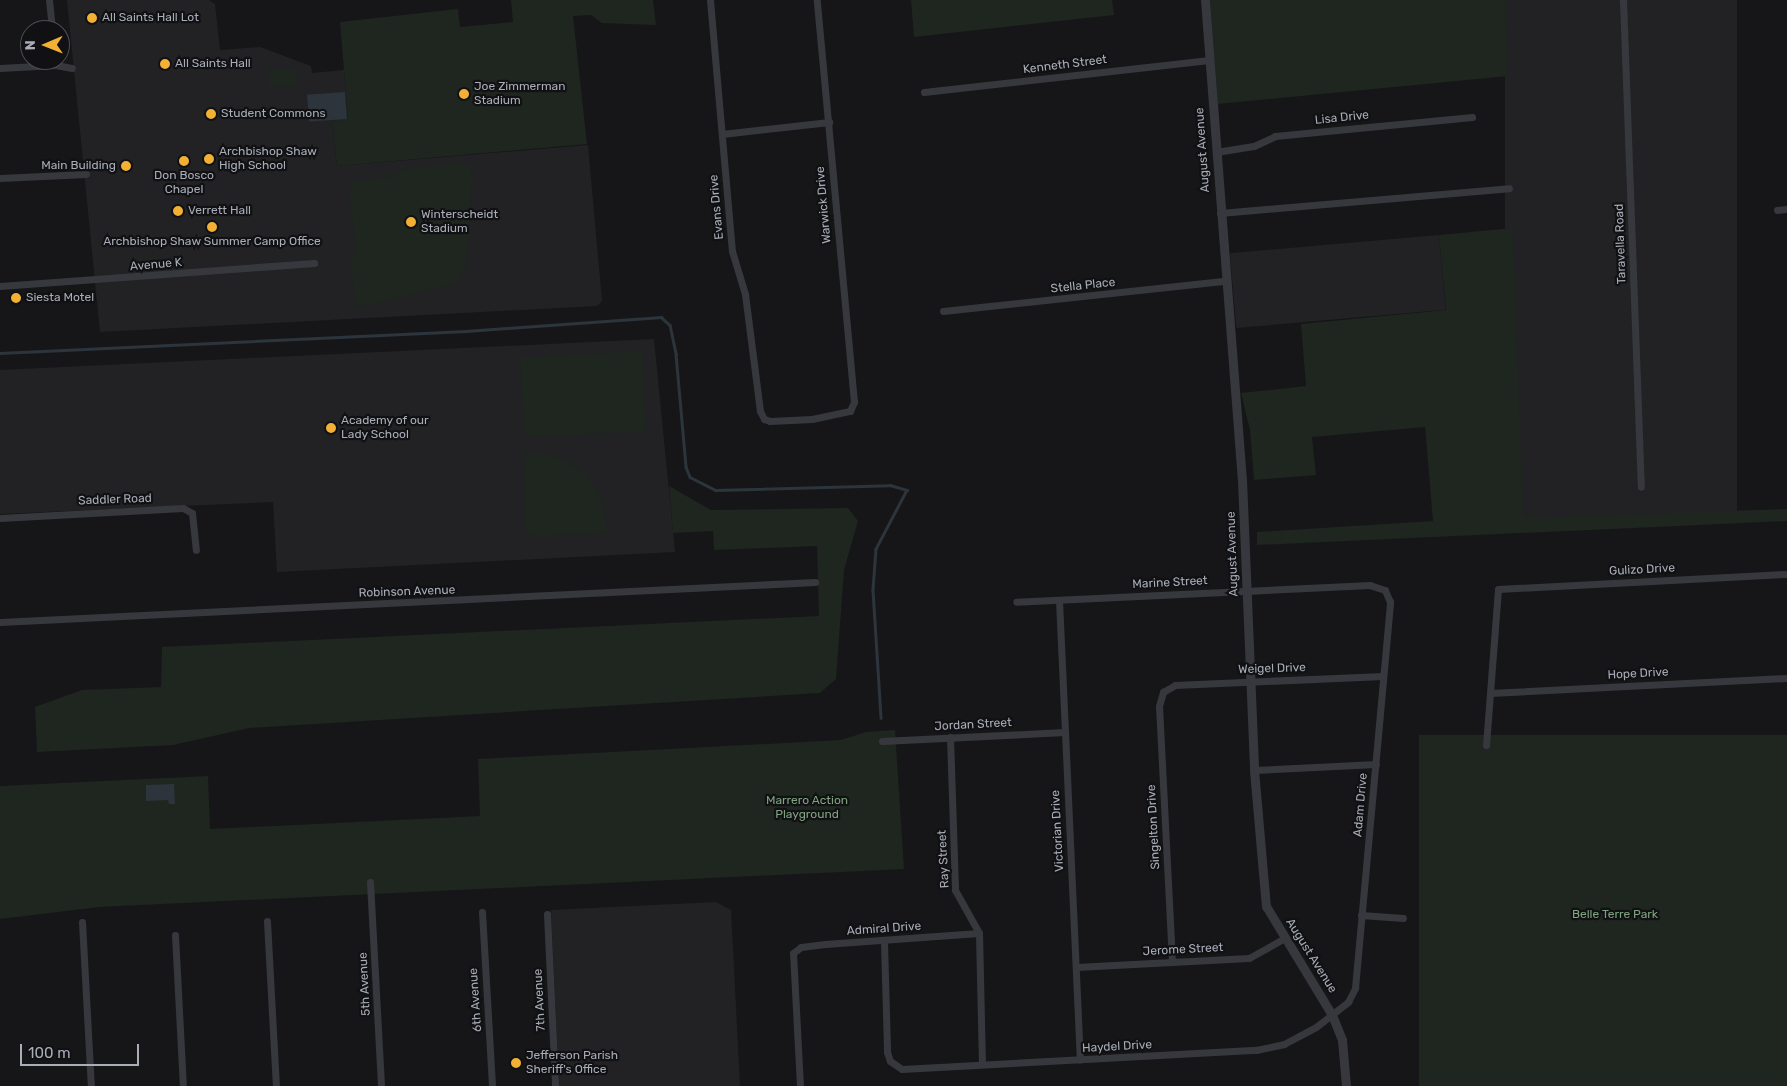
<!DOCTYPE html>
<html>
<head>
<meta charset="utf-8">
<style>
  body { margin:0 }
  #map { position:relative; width:1787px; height:1086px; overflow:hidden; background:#161618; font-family:Rubik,sans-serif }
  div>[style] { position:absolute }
  .built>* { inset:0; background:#222225; transform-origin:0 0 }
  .green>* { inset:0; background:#1e261f; transform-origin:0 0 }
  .water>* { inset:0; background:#2c353c; transform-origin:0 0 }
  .stream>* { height:2.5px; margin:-1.25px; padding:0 1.25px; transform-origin:1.25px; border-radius:1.25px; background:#2c353c }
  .minor>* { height:7px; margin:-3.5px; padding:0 3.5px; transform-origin:3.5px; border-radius:3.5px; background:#37383d }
  .tertiary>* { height:9px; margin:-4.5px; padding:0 4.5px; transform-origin:4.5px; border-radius:4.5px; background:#37383d }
  .dots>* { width:14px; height:14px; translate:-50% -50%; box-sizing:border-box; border:2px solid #111113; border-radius:50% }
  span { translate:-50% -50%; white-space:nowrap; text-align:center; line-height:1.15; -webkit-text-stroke:4.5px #111113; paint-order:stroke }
  .poi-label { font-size:12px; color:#a8adb8 }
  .left { translate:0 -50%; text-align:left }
  .right { translate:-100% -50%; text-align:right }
  .street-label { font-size:12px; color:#a8adb8 }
  .park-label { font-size:12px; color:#7fa381 }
  .north { position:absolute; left:20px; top:20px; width:50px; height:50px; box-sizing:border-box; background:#111113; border:1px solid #4d4f55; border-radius:50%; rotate:269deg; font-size:14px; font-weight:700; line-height:20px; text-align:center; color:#a8adb8 }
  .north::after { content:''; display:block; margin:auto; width:18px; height:22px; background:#f2b134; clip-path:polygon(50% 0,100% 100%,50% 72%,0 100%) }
  .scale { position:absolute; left:20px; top:1044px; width:119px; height:22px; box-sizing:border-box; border:2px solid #a8adb8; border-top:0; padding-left:6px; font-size:15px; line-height:18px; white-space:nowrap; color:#a8adb8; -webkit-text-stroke:4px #111113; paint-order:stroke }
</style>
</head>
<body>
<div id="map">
  <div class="built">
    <div style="clip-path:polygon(67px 0,209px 0,215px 4px,220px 50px,260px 47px,311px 66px,312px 73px,344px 70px,348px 120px,332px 122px,337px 166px,588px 145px,602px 301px,597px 306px,100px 332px)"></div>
    <div style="left:1505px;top:0;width:232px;height:518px"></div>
    <div style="left:1439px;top:235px;width:75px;height:210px;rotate:85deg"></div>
    <div style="clip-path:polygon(654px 339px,675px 552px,277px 572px,273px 502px,0 514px,0 370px)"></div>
    <div style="clip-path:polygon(716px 902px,731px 910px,740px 1086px,559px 1086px,551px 910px)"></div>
  </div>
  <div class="green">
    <div style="clip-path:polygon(511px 0,653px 0,656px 25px,602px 23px,591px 15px,573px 16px,587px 144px,337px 166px,332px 122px,348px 119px,340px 22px,458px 9px,460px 27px,513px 22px)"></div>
    <div style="clip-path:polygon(911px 0,1112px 0,1114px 15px,914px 37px)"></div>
    <div style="clip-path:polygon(1210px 0,1505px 0,1508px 76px,1218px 104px)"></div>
    <div style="left:297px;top:68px;width:17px;height:29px;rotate:87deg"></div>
    <div style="clip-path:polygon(472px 163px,467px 262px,457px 283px,357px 308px,350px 261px,356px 255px,349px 188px,354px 181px,388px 178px,407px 168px)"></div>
    <div style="clip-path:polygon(1513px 228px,1523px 518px,1787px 509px,1787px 521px,1257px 545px,1257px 532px,1433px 521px,1425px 427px,1312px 437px,1316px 475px,1254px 480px,1250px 430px,1241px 393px,1306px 386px,1301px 324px,1446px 310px,1439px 235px)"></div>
    <div style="left:642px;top:351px;width:80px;height:122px;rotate:87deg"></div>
    <div style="clip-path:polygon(524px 454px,544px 454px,565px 460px,588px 476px,604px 505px,607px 533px,531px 536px,526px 529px)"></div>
    <div style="clip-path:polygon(669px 486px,711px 510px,848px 508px,858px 521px,844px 570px,836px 679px,820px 693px,249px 728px,173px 745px,37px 752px,35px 707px,82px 690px,161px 687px,162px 647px,819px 616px,817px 546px,714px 550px,713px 531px,673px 533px)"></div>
    <div style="clip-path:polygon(895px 730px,904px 869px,99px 907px,0 919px,0 786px,208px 776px,210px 829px,480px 816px,478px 759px,841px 740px,866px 732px)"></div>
    <div style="left:1787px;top:735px;width:351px;height:368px;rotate:90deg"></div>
  </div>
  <div class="water">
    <div style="left:345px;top:92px;width:27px;height:38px;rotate:86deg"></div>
    <div style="clip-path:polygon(174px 784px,175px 804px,169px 804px,168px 800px,146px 801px,146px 785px)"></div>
  </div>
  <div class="stream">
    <div style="left:0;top:353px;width:467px;rotate:-2.7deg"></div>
    <div style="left:466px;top:331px;width:196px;rotate:-4.1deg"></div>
    <div style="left:661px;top:317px;width:12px;rotate:42deg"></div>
    <div style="left:670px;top:325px;width:30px;rotate:78deg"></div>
    <div style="left:676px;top:354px;width:113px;rotate:84.9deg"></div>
    <div style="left:686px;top:467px;width:11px;rotate:68deg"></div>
    <div style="left:690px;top:477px;width:29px;rotate:27deg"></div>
    <div style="left:716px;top:490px;width:174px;rotate:-1.6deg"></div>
    <div style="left:890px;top:485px;width:18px;rotate:16deg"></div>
    <div style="left:907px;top:490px;width:67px;rotate:117.7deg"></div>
    <div style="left:876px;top:549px;width:41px;rotate:94.2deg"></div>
    <div style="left:873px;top:590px;width:128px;rotate:86.4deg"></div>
  </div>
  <div class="minor">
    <div style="left:49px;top:0;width:30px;rotate:84deg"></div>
    <div style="left:710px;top:0;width:252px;rotate:85deg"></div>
    <div style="left:732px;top:251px;width:45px;rotate:73.2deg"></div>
    <div style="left:745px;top:294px;width:118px;rotate:82.7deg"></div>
    <div style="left:760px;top:411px;width:9px;rotate:63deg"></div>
    <div style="left:764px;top:419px;width:6px;rotate:18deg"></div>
    <div style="left:770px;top:421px;width:42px;rotate:-2.7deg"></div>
    <div style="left:812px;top:419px;width:39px;rotate:-12deg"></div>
    <div style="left:850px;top:411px;width:10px;rotate:-66deg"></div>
    <div style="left:854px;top:402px;width:404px;rotate:-95.3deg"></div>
    <div style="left:1623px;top:0;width:487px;rotate:87.9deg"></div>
    <div style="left:0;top:68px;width:56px;rotate:-3.1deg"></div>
    <div style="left:56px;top:65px;width:16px;rotate:11deg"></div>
    <div style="left:924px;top:92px;width:287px;rotate:-6.4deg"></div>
    <div style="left:722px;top:134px;width:108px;rotate:-6.4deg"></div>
    <div style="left:1216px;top:152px;width:38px;rotate:-9deg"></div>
    <div style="left:1254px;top:146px;width:23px;rotate:-25deg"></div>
    <div style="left:1275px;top:136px;width:198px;rotate:-5.5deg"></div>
    <div style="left:0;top:178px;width:86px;rotate:-2.7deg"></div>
    <div style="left:1777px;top:210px;width:10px;rotate:-6deg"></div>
    <div style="left:1220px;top:213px;width:290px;rotate:-4.9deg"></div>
    <div style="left:0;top:286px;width:315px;rotate:-4.2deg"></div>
    <div style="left:943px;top:311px;width:284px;rotate:-6.1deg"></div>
    <div style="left:0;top:518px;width:183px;rotate:-3.1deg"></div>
    <div style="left:183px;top:508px;width:10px;rotate:29deg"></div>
    <div style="left:192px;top:513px;width:37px;rotate:84deg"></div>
    <div style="left:1059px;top:600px;width:460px;rotate:87.4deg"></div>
    <div style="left:0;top:622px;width:816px;rotate:-2.81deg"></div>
    <div style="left:1490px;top:693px;width:297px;rotate:-2.9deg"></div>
    <div style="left:950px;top:737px;width:153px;rotate:88.1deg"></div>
    <div style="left:955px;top:890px;width:49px;rotate:60.8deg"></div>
    <div style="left:979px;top:933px;width:131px;rotate:88.7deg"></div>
    <div style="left:882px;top:741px;width:183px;rotate:-2.8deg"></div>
    <div style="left:1486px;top:745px;width:156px;rotate:-85.6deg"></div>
    <div style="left:1498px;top:589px;width:289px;rotate:-3deg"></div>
    <div style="left:1254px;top:770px;width:122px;rotate:-2.8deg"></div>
    <div style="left:370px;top:882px;width:204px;rotate:86.9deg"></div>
    <div style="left:482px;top:912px;width:174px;rotate:86.7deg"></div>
    <div style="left:547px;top:914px;width:172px;rotate:87.3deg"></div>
    <div style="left:1361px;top:915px;width:42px;rotate:4.1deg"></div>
    <div style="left:267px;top:921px;width:165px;rotate:86.9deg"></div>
    <div style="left:82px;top:922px;width:164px;rotate:86.9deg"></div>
    <div style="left:175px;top:935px;width:151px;rotate:87deg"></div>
    <div style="left:884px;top:942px;width:110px;rotate:88.4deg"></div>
    <div style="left:887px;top:1052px;width:9px;rotate:72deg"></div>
    <div style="left:890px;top:1061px;width:14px;rotate:34deg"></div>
    <div style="left:902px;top:1069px;width:355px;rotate:-3.1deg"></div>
    <div style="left:1256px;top:1050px;width:29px;rotate:-12deg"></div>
    <div style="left:1284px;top:1044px;width:36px;rotate:-28deg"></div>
    <div style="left:1316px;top:1027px;width:41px;rotate:-38deg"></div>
    <div style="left:1348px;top:1002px;width:16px;rotate:-63deg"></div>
    <div style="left:1355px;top:988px;width:388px;rotate:-84.8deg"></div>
    <div style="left:1390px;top:602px;width:13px;rotate:-113deg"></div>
    <div style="left:1385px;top:590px;width:16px;rotate:-162deg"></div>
    <div style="left:1370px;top:585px;width:354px;rotate:177.3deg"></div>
    <div style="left:1172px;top:962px;width:256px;rotate:-92.9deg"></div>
    <div style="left:1159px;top:706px;width:15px;rotate:-74deg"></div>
    <div style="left:1163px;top:692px;width:14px;rotate:-30deg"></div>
    <div style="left:1175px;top:685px;width:208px;rotate:-2.5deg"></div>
    <div style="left:1076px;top:967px;width:173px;rotate:-3deg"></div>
    <div style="left:1249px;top:958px;width:41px;rotate:-29.1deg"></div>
    <div style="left:800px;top:1086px;width:133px;rotate:-93deg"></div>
    <div style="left:793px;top:953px;width:10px;rotate:-37deg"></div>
    <div style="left:801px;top:947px;width:24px;rotate:-7deg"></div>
    <div style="left:825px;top:944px;width:154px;rotate:-4.1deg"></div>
  </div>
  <div class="tertiary">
    <div style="left:1205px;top:0;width:481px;rotate:85.6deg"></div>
    <div style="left:1242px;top:480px;width:290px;rotate:87.6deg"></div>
    <div style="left:1254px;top:770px;width:137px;rotate:85deg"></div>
    <div style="left:1266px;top:906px;width:127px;rotate:58.8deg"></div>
    <div style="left:1332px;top:1015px;width:27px;rotate:68deg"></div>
    <div style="left:1342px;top:1040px;width:46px;rotate:85deg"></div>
  </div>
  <div class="dots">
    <div style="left:92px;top:18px;background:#f2b134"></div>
    <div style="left:165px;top:64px;background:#f2b134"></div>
    <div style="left:464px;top:94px;background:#f2b134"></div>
    <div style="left:211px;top:114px;background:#f2b134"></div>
    <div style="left:209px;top:159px;background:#f2b134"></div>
    <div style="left:184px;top:161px;background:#f2b134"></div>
    <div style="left:126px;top:166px;background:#f2b134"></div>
    <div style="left:178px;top:211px;background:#f2b134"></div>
    <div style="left:411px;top:222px;background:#f2b134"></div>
    <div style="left:212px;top:227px;background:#f2b134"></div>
    <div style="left:16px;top:298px;background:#f2b134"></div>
    <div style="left:331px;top:428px;background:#f2b134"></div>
    <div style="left:516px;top:1063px;background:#f2b134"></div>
  </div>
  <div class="poi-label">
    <span class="left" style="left:102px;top:18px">All Saints Hall Lot</span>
    <span class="left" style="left:175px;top:64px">All Saints Hall</span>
    <span class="left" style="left:474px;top:94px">Joe Zimmerman<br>Stadium</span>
    <span class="left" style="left:221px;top:114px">Student Commons</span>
    <span class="left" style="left:219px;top:159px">Archbishop Shaw<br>High School</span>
    <span class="right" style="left:116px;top:166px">Main Building</span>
    <span style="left:184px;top:183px">Don Bosco<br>Chapel</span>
    <span class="left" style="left:188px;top:211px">Verrett Hall</span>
    <span class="left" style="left:421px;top:222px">Winterscheidt<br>Stadium</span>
    <span style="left:212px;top:242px">Archbishop Shaw Summer Camp Office</span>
    <span class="left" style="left:26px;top:298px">Siesta Motel</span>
    <span class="left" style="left:341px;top:428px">Academy of our<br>Lady School</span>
    <span class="left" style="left:526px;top:1063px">Jefferson Parish<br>Sheriff's Office</span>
  </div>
  <div class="street-label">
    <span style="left:1065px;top:65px;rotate:-7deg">Kenneth Street</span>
    <span style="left:1342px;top:118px;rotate:-6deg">Lisa Drive</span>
    <span style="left:1203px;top:150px;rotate:-94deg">August Avenue</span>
    <span style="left:824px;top:205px;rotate:-95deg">Warwick Drive</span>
    <span style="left:717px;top:207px;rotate:-95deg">Evans Drive</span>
    <span style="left:1621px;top:244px;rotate:-92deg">Taravella Road</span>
    <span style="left:156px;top:265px;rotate:-5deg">Avenue K</span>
    <span style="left:1083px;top:286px;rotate:-6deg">Stella Place</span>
    <span style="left:115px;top:500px;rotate:-2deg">Saddler Road</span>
    <span style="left:1233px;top:554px;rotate:-92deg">August Avenue</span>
    <span style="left:1642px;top:570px;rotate:-3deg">Gulizo Drive</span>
    <span style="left:1170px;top:583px;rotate:-3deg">Marine Street</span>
    <span style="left:407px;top:592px;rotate:-2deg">Robinson Avenue</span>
    <span style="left:1272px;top:669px;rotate:-2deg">Weigel Drive</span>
    <span style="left:1638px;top:674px;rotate:-3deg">Hope Drive</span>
    <span style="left:973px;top:725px;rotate:-3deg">Jordan Street</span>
    <span style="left:1361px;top:805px;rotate:-85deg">Adam Drive</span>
    <span style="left:1154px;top:827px;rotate:-93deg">Singelton Drive</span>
    <span style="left:1058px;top:831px;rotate:-93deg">Victorian Drive</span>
    <span style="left:944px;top:859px;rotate:-93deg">Ray Street</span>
    <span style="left:884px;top:929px;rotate:-4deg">Admiral Drive</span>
    <span style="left:1183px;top:950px;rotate:-3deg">Jerome Street</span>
    <span style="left:1311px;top:956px;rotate:58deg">August Avenue</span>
    <span style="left:365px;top:984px;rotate:-93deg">5th Avenue</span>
    <span style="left:476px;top:1000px;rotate:-94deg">6th Avenue</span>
    <span style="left:540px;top:1000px;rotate:-93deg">7th Avenue</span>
    <span style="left:1117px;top:1047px;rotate:-3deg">Haydel Drive</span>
  </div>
  <div class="park-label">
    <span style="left:807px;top:808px">Marrero Action<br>Playground</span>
    <span style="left:1615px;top:915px">Belle Terre Park</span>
  </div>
  <div class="north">N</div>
  <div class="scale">100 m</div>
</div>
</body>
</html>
